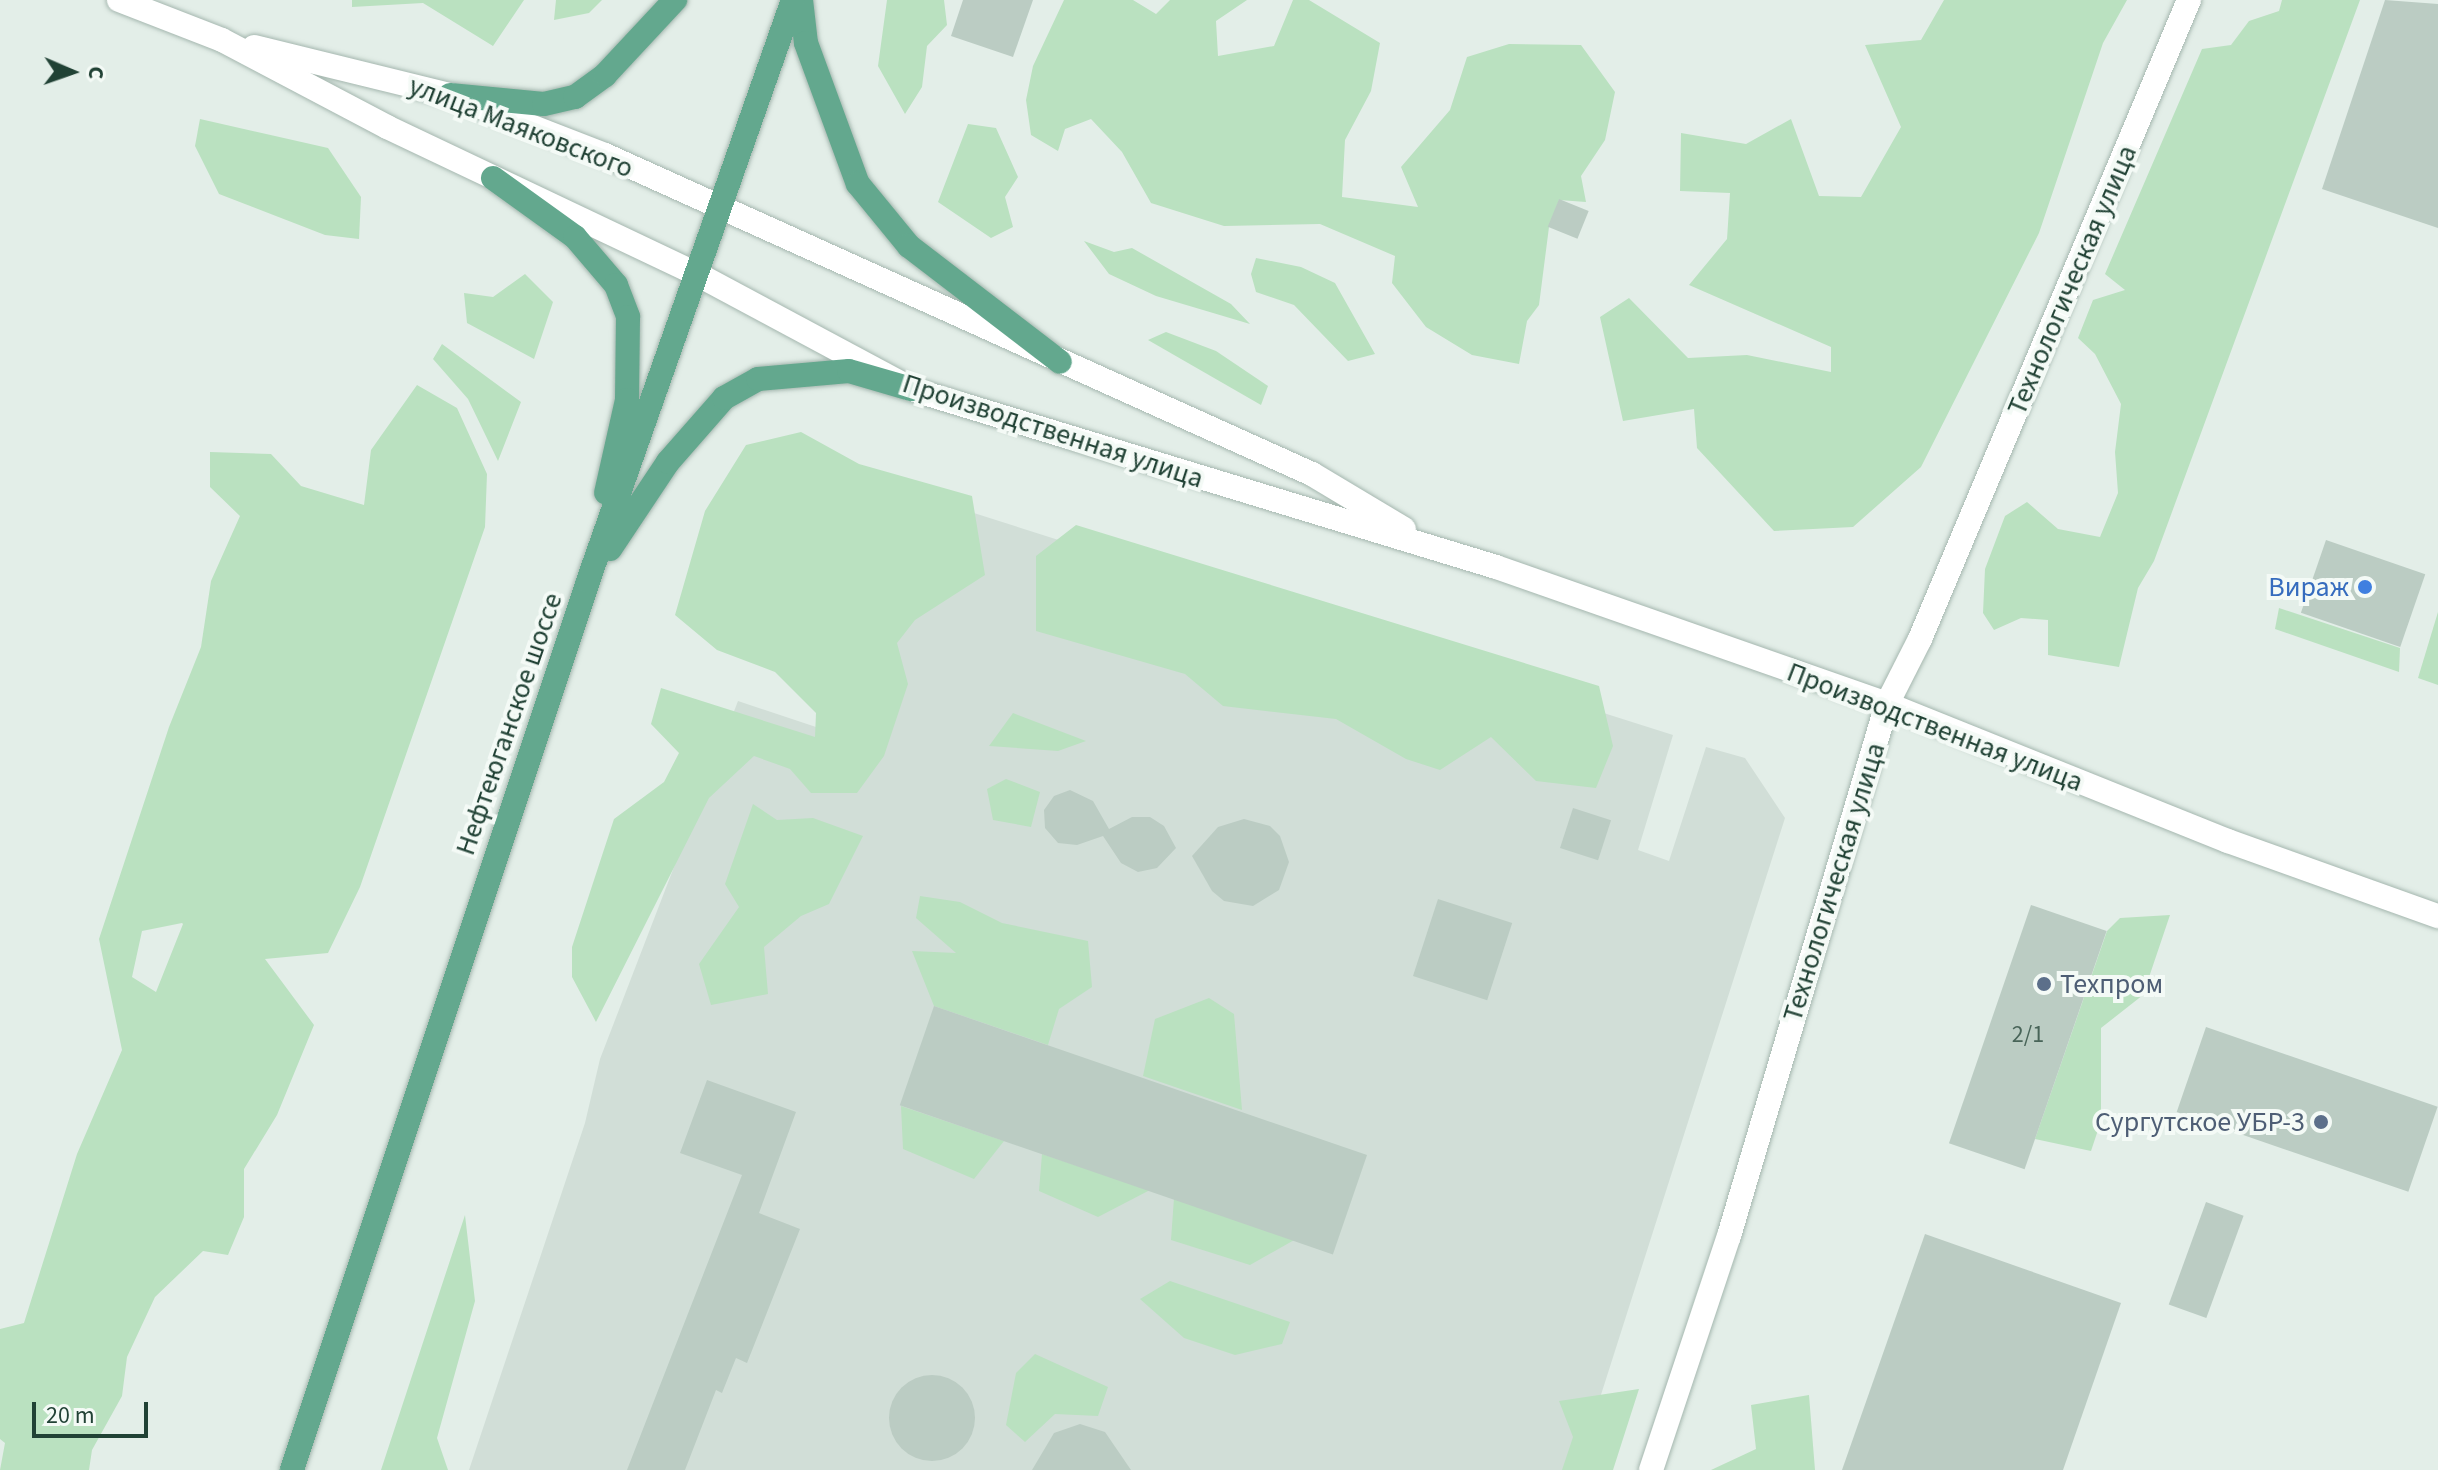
<!DOCTYPE html>
<html>
<head>
<meta charset="utf-8">
<style>
  body { margin:0 }
  #map { position:relative; width:2438px; height:1470px; overflow:hidden; background:#e3eee8; font-family:"Source Sans 3",sans-serif }
  div>[style] { position:absolute }
  .built>* { inset:0; background:#d1ded7 }
  .green>* { inset:0; background:#bae1c0 }
  .building>* { inset:0; background:#bbccc3; transform-origin:0 0 }
  .round { border-radius:50% }
  .roads { filter:drop-shadow(0 0 2px #a5b7af) drop-shadow(0 0 2px #a5b7af) }
  .minor>* { height:24px; margin:-12px; padding:0 12px; transform-origin:12px; border-radius:12px; background:#fff }
  .secondary>* { height:24px; margin:-12px; padding:0 12px; transform-origin:12px; border-radius:12px; background:#fff }
  .primary>* { height:24px; margin:-12px; padding:0 12px; transform-origin:12px; border-radius:12px; background:#63a88e }
  .dots>* { width:22px; height:22px; translate:-50% -50%; box-sizing:border-box; border:4px solid #f4faf6; border-radius:50% }
  span { translate:-50% -50%; white-space:nowrap; text-align:center; line-height:1.15; -webkit-text-stroke:8px #f4faf6; paint-order:stroke }
  .number-label { font-size:24px; color:#486458 }
  .number-label span { -webkit-text-stroke-width:0 }
  .street-label { font-size:28px; color:#214235 }
  .shop-label { font-size:28px; color:#366cbe }
  .right { translate:-100% -50%; text-align:right }
  .service-label { font-size:28px; color:#4e5e75 }
  .left { translate:0 -50%; text-align:left }
  .north { position:absolute; left:32px; top:32px; width:80px; height:80px; -webkit-text-stroke:6px #f4faf6; paint-order:stroke; rotate:92deg; font-size:22px; font-weight:700; line-height:32px; text-align:center; color:#214235 }
  .north::after { content:''; display:block; margin:auto; width:28px; height:36px; background:#214235; clip-path:polygon(50% 0,100% 100%,50% 72%,0 100%) }
  .scale { position:absolute; left:32px; top:1402px; width:116px; height:36px; box-sizing:border-box; border:4px solid #214235; border-top:0; padding-left:10px; font-size:24px; line-height:28px; white-space:nowrap; color:#214235; -webkit-text-stroke:6px #f4faf6; paint-order:stroke }
</style>
</head>
<body>
<div id="map">
  <div class="built">
    <div style="clip-path:polygon(829px 467px,1673px 735px,1638px 850px,1669px 861px,1706px 747px,1745px 758px,1785px 818px,1577px 1470px,469px 1470px,585px 1123px,600px 1059px,738px 701px,837px 734px)"></div>
  </div>
  <div class="green">
    <div style="clip-path:polygon(352px 0,524px 0,493px 46px,423px 3px,352px 7px)"></div>
    <div style="clip-path:polygon(556px 0,602px 0,589px 13px,554px 20px)"></div>
    <div style="clip-path:polygon(887px 0,944px 0,947px 25px,927px 46px,922px 87px,905px 114px,878px 66px)"></div>
    <div style="clip-path:polygon(1064px 0,1133px 0,1156px 14px,1170px 0,1247px 0,1216px 21px,1218px 56px,1274px 46px,1293px 0,1309px 0,1380px 43px,1371px 91px,1345px 140px,1342px 197px,1418px 207px,1401px 167px,1450px 110px,1467px 57px,1509px 44px,1581px 45px,1615px 92px,1605px 140px,1581px 176px,1586px 202px,1559px 200px,1549px 227px,1539px 305px,1527px 321px,1519px 364px,1472px 355px,1426px 327px,1392px 283px,1395px 256px,1320px 224px,1224px 226px,1151px 203px,1122px 152px,1091px 119px,1065px 129px,1058px 151px,1031px 135px,1026px 100px,1033px 66px)"></div>
    <div style="clip-path:polygon(1944px 0,2127px 0,2103px 43px,2039px 233px,1921px 467px,1853px 527px,1774px 531px,1697px 448px,1694px 409px,1623px 421px,1600px 317px,1629px 298px,1688px 358px,1747px 355px,1831px 372px,1831px 347px,1689px 285px,1727px 239px,1730px 193px,1680px 191px,1681px 133px,1746px 144px,1791px 119px,1819px 196px,1861px 197px,1901px 127px,1865px 45px,1921px 40px)"></div>
    <div style="clip-path:polygon(2282px 0,2360px 0,2154px 561px,2138px 588px,2119px 667px,2048px 655px,2048px 620px,2021px 618px,1994px 630px,1983px 613px,1985px 569px,2005px 516px,2027px 502px,2058px 529px,2100px 537px,2118px 493px,2115px 452px,2121px 404px,2095px 354px,2078px 338px,2093px 300px,2125px 290px,2105px 274px,2202px 49px,2231px 45px,2249px 21px,2279px 11px)"></div>
    <div style="clip-path:polygon(200px 119px,328px 148px,361px 197px,359px 239px,325px 235px,219px 194px,195px 146px)"></div>
    <div style="clip-path:polygon(968px 124px,996px 128px,1018px 177px,1005px 197px,1013px 227px,991px 238px,938px 202px)"></div>
    <div style="clip-path:polygon(1084px 241px,1114px 252px,1132px 248px,1231px 304px,1250px 324px,1156px 296px,1109px 274px)"></div>
    <div style="clip-path:polygon(1256px 258px,1301px 267px,1335px 283px,1375px 354px,1348px 361px,1294px 305px,1256px 292px,1251px 274px)"></div>
    <div style="clip-path:polygon(525px 274px,553px 302px,534px 359px,467px 323px,464px 293px,493px 297px)"></div>
    <div style="clip-path:polygon(1166px 332px,1216px 351px,1268px 386px,1261px 405px,1148px 340px)"></div>
    <div style="clip-path:polygon(442px 344px,521px 402px,498px 461px,468px 399px,433px 359px)"></div>
    <div style="clip-path:polygon(evenodd,417px 385px,457px 408px,487px 474px,485px 527px,360px 887px,328px 953px,265px 959px,314px 1025px,277px 1115px,244px 1169px,244px 1217px,228px 1255px,203px 1251px,155px 1297px,127px 1357px,122px 1396px,92px 1450px,89px 1470px,0 1470px,5px 1443px,0 1439px,0 1329px,24px 1323px,77px 1154px,122px 1050px,99px 939px,169px 727px,201px 647px,211px 581px,240px 516px,210px 487px,210px 452px,271px 454px,301px 486px,364px 505px,371px 450px,417px 385px,182px 923px,183px 924px,156px 992px,132px 977px,142px 931px,182px 923px)"></div>
    <div style="clip-path:polygon(801px 432px,859px 464px,972px 496px,985px 575px,915px 620px,897px 643px,908px 684px,884px 756px,857px 793px,811px 793px,790px 769px,754px 756px,709px 798px,596px 1022px,572px 977px,572px 947px,614px 819px,664px 782px,679px 753px,651px 724px,661px 688px,815px 737px,816px 713px,775px 672px,717px 650px,675px 615px,705px 511px,746px 445px)"></div>
    <div style="clip-path:polygon(1076px 525px,1599px 686px,1613px 746px,1596px 788px,1536px 781px,1491px 737px,1440px 770px,1406px 759px,1336px 719px,1223px 706px,1185px 674px,1036px 631px,1036px 556px)"></div>
    <div style="clip-path:polygon(2279px 608px,2400px 648px,2399px 672px,2275px 629px)"></div>
    <div style="clip-path:polygon(2438px 612px,2438px 685px,2418px 678px)"></div>
    <div style="clip-path:polygon(1013px 713px,1086px 741px,1058px 751px,989px 746px)"></div>
    <div style="clip-path:polygon(1006px 779px,1040px 792px,1031px 827px,993px 820px,987px 789px)"></div>
    <div style="clip-path:polygon(753px 804px,777px 820px,813px 818px,863px 836px,829px 904px,801px 916px,764px 947px,768px 994px,711px 1005px,699px 964px,739px 907px,725px 884px)"></div>
    <div style="clip-path:polygon(920px 896px,960px 902px,1002px 923px,1088px 941px,1092px 987px,1059px 1009px,1048px 1045px,934px 1006px,912px 951px,956px 953px,916px 918px)"></div>
    <div style="clip-path:polygon(2170px 915px,2143px 995px,2101px 1028px,2101px 1121px,2091px 1151px,2035px 1139px,2107px 931px,2120px 918px)"></div>
    <div style="clip-path:polygon(1209px 998px,1234px 1014px,1242px 1110px,1143px 1076px,1155px 1019px)"></div>
    <div style="clip-path:polygon(901px 1106px,1004px 1141px,974px 1179px,903px 1149px)"></div>
    <div style="clip-path:polygon(1042px 1154px,1150px 1190px,1098px 1217px,1039px 1191px)"></div>
    <div style="clip-path:polygon(1174px 1198px,1226px 1215px,1296px 1239px,1250px 1265px,1171px 1240px)"></div>
    <div style="clip-path:polygon(465px 1215px,475px 1301px,437px 1438px,448px 1470px,381px 1470px)"></div>
    <div style="clip-path:polygon(1170px 1281px,1290px 1322px,1282px 1344px,1235px 1355px,1184px 1338px,1140px 1299px)"></div>
    <div style="clip-path:polygon(1035px 1354px,1108px 1387px,1098px 1416px,1055px 1414px,1025px 1442px,1006px 1425px,1016px 1373px)"></div>
    <div style="clip-path:polygon(1639px 1389px,1613px 1470px,1562px 1470px,1573px 1437px,1559px 1401px)"></div>
    <div style="clip-path:polygon(1809px 1395px,1815px 1470px,1711px 1470px,1756px 1449px,1751px 1405px)"></div>
  </div>
  <div class="building">
    <div style="clip-path:polygon(963px 0,1033px 0,1013px 57px,951px 36px)"></div>
    <div style="clip-path:polygon(2385px 0,2438px 4px,2438px 228px,2322px 189px)"></div>
    <div style="left:1559px;top:199px;width:32px;height:30px;rotate:22deg"></div>
    <div style="left:2326px;top:540px;width:105px;height:77px;rotate:19deg"></div>
    <div style="clip-path:polygon(1070px 790px,1093px 801px,1109px 829px,1132px 817px,1150px 817px,1164px 826px,1176px 848px,1157px 868px,1138px 872px,1121px 863px,1103px 836px,1077px 845px,1058px 843px,1045px 828px,1044px 810px,1054px 796px)"></div>
    <div style="left:1573px;top:808px;width:40px;height:42px;rotate:18deg"></div>
    <div style="clip-path:polygon(1244px 819px,1270px 826px,1280px 836px,1289px 862px,1279px 890px,1253px 906px,1224px 901px,1212px 891px,1192px 856px,1218px 827px)"></div>
    <div style="left:1438px;top:899px;width:78px;height:81px;rotate:18deg"></div>
    <div style="left:2031px;top:905px;width:80px;height:252px;rotate:19deg"></div>
    <div style="left:934px;top:1006px;width:458px;height:105px;rotate:19deg"></div>
    <div style="left:2206px;top:1027px;width:245px;height:90px;rotate:19deg"></div>
    <div style="clip-path:polygon(707px 1080px,796px 1112px,759px 1213px,800px 1229px,747px 1363px,736px 1358px,722px 1393px,716px 1390px,685px 1470px,627px 1470px,742px 1175px,680px 1153px)"></div>
    <div style="left:2206px;top:1202px;width:40px;height:109px;rotate:20deg"></div>
    <div style="clip-path:polygon(1925px 1234px,2121px 1303px,2063px 1470px,1842px 1470px)"></div>
    <div class="round" style="left:889px;top:1375px;width:86px;height:86px"></div>
    <div style="clip-path:polygon(1080px 1424px,1105px 1432px,1131px 1470px,1032px 1470px,1054px 1433px)"></div>
  </div>
  <div class="roads">
    <div class="minor">
      <div style="left:1651px;top:1470px;width:247px;rotate:-71.6deg"></div>
      <div style="left:1729px;top:1236px;width:555px;rotate:-73.46deg"></div>
      <div style="left:1887px;top:704px;width:73px;rotate:-63.1deg"></div>
      <div style="left:1920px;top:639px;width:693px;rotate:-67.17deg"></div>
    </div>
    <div class="secondary">
      <div style="left:119px;top:0;width:110px;rotate:21.2deg"></div>
      <div style="left:222px;top:40px;width:187px;rotate:27.8deg"></div>
      <div style="left:387px;top:127px;width:341px;rotate:25.4deg"></div>
      <div style="left:695px;top:273px;width:245px;rotate:28.2deg"></div>
      <div style="left:911px;top:389px;width:611px;rotate:16.92deg"></div>
      <div style="left:1496px;top:567px;width:414px;rotate:19.3deg"></div>
      <div style="left:1887px;top:704px;width:367px;rotate:21.9deg"></div>
      <div style="left:2228px;top:841px;width:223px;rotate:19.7deg"></div>
      <div style="left:254px;top:47px;width:202px;rotate:13.8deg"></div>
      <div style="left:450px;top:95px;width:166px;rotate:21.2deg"></div>
      <div style="left:605px;top:155px;width:776px;rotate:24.29deg"></div>
      <div style="left:1312px;top:474px;width:107px;rotate:30.9deg"></div>
    </div>
    <div class="primary">
      <div style="left:801px;top:0;width:43px;rotate:83.4deg"></div>
      <div style="left:806px;top:43px;width:150px;rotate:69.8deg"></div>
      <div style="left:858px;top:184px;width:80px;rotate:50.6deg"></div>
      <div style="left:909px;top:246px;width:190px;rotate:37.5deg"></div>
      <div style="left:450px;top:95px;width:94px;rotate:5.5deg"></div>
      <div style="left:544px;top:104px;width:32px;rotate:-13deg"></div>
      <div style="left:575px;top:97px;width:37px;rotate:-36deg"></div>
      <div style="left:605px;top:75px;width:103px;rotate:-47deg"></div>
      <div style="left:493px;top:178px;width:101px;rotate:35.7deg"></div>
      <div style="left:575px;top:237px;width:63px;rotate:49.5deg"></div>
      <div style="left:616px;top:285px;width:34px;rotate:69deg"></div>
      <div style="left:628px;top:317px;width:83px;rotate:90.7deg"></div>
      <div style="left:627px;top:400px;width:95px;rotate:102.7deg"></div>
      <div style="left:610px;top:549px;width:105px;rotate:-56.3deg"></div>
      <div style="left:668px;top:462px;width:85px;rotate:-48.8deg"></div>
      <div style="left:724px;top:398px;width:39px;rotate:-29deg"></div>
      <div style="left:758px;top:379px;width:91px;rotate:-5deg"></div>
      <div style="left:849px;top:371px;width:65px;rotate:16.2deg"></div>
      <div style="left:292px;top:1470px;width:937px;rotate:-71.58deg"></div>
      <div style="left:588px;top:581px;width:616px;rotate:-70.57deg"></div>
    </div>
  </div>
  <div class="dots">
    <div style="left:2365px;top:587px;background:#3f7fe0"></div>
    <div style="left:2044px;top:984px;background:#5c6f8a"></div>
    <div style="left:2321px;top:1122px;background:#5c6f8a"></div>
  </div>
  <div class="number-label">
    <span style="left:2028px;top:1035px">2/1</span>
  </div>
  <div class="street-label">
    <span style="left:521px;top:127px;rotate:21deg">улица Маяковского</span>
    <span style="left:2072px;top:280px;rotate:-67deg">Технологическая улица</span>
    <span style="left:1053px;top:431px;rotate:18deg">Производственная улица</span>
    <span style="left:509px;top:724px;rotate:-71deg">Нефтеюганское шоссе</span>
    <span style="left:1935px;top:727px;rotate:21deg">Производственная улица</span>
    <span style="left:1834px;top:882px;rotate:-73deg">Технологическая улица</span>
  </div>
  <div class="shop-label">
    <span class="right" style="left:2349px;top:587px">Вираж</span>
  </div>
  <div class="service-label">
    <span class="left" style="left:2060px;top:984px">Техпром</span>
    <span class="right" style="left:2305px;top:1122px">Сургутское УБР-3</span>
  </div>
  <div class="north">С</div>
  <div class="scale">20 m</div>
</div>
</body>
</html>
